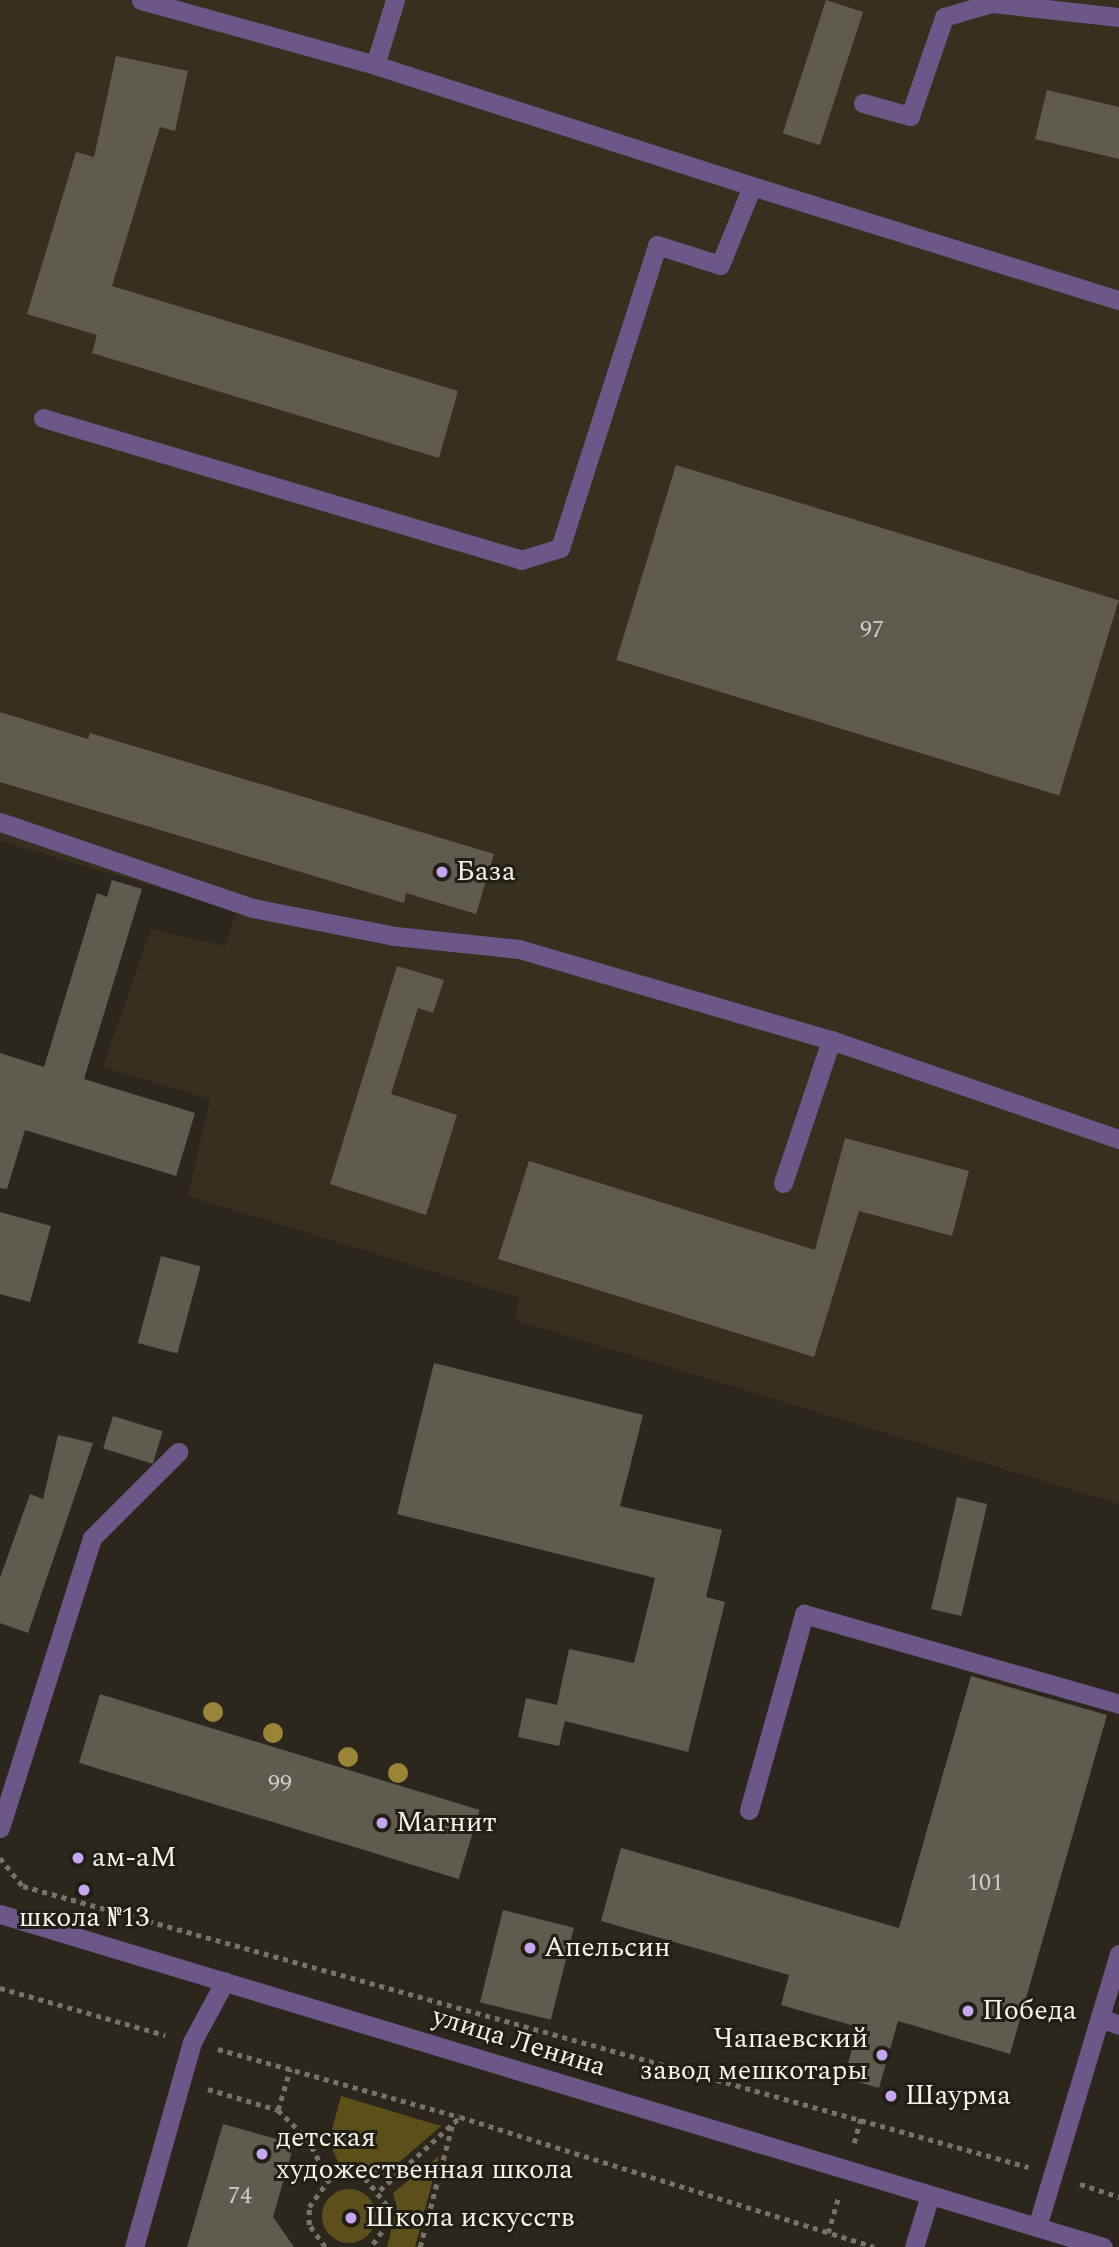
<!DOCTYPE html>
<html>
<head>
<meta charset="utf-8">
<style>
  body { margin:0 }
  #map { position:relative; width:1119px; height:2247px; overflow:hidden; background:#2b271c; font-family:Spectral,serif }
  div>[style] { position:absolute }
  .built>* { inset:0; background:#36301f }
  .green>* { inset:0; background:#5d4f1a }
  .round { border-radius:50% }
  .building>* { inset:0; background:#5f5c4f; transform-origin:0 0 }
  .path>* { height:4.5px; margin-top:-2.25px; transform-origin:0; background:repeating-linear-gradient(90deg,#767369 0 5px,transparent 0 10px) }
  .service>* { height:19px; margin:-9.5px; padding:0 9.5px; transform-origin:9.5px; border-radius:9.5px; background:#6c5788 }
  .minor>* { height:19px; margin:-9.5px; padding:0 9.5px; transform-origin:9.5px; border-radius:9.5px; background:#6c5788 }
  .tertiary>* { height:19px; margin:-9.5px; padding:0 9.5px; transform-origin:9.5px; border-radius:9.5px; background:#6c5788 }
  .trees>* { width:20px; height:20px; margin:-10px; border-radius:50%; background:#9a8438 }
  .dots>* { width:19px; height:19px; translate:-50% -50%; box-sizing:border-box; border:4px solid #211e13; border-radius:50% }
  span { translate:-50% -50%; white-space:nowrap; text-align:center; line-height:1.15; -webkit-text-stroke:6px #211e13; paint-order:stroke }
  .number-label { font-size:24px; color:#cfccc4 }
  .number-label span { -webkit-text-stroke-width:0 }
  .poi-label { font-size:28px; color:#f4f2eb }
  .left { translate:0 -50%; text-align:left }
  .right { translate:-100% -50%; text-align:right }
  .street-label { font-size:28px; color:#f4f2eb }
</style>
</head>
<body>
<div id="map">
  <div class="built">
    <div style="clip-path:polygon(0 0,1119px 0,1119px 1504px,515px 1320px,519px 1298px,188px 1196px,210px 1099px,103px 1067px,151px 929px,225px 946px,237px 911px,0 841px)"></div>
  </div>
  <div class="green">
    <div style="clip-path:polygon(341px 2096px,441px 2126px,380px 2179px,338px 2162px,329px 2141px)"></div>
    <div style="clip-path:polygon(439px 2156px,415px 2247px,387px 2247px,397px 2207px,393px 2193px)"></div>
    <div class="round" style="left:322px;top:2189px;width:54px;height:54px"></div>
  </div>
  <div class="building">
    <div style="left:826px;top:0;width:39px;height:140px;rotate:18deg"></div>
    <div style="clip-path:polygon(116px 56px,188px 71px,175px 131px,160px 127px,112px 286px,458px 391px,439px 458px,92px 353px,97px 335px,27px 314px,76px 152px,94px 157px)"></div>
    <div style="clip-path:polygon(1047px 90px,1119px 107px,1119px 159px,1035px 139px)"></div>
    <div style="left:676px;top:465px;width:463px;height:204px;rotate:17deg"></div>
    <div style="clip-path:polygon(0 712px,88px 739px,90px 733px,494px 854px,476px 914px,406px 893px,404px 903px,0 782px)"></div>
    <div style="clip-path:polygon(112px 880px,142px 889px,84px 1079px,195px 1113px,176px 1176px,25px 1130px,7px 1189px,0 1188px,0 1053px,44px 1067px,97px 893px,107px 897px)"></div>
    <div style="clip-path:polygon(397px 966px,444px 980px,433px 1013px,418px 1008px,391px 1094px,457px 1115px,426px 1215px,330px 1184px)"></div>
    <div style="clip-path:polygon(845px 1138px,969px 1171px,952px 1236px,859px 1211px,814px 1357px,498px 1259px,529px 1161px,815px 1250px)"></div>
    <div style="clip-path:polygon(0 1212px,51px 1226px,30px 1302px,0 1294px)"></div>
    <div style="left:161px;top:1256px;width:41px;height:90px;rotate:15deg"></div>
    <div style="clip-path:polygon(434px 1363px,643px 1415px,620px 1506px,722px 1530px,706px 1597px,725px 1602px,688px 1752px,565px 1721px,559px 1746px,518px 1737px,526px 1698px,557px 1705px,569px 1649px,634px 1663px,655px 1578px,397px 1514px)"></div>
    <div style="left:113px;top:1416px;width:52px;height:34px;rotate:17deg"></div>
    <div style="clip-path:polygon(58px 1435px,93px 1443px,28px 1633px,0 1623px,0 1578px,30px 1494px,43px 1499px)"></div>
    <div style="left:957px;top:1497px;width:31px;height:115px;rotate:13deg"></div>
    <div style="clip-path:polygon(971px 1676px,1107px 1715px,1010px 2054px,898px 2021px,879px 2088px,844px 2078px,858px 2027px,781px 2005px,789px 1975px,601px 1921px,621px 1848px,899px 1928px)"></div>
    <div style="left:100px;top:1694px;width:397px;height:72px;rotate:17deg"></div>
    <div style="left:503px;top:1910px;width:73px;height:95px;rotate:14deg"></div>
    <div style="clip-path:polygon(223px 2124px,294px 2144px,273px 2217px,294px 2247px,187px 2247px)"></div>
  </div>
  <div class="path">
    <div style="left:0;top:1858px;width:36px;rotate:51deg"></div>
    <div style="left:23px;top:1886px;width:1044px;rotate:15.62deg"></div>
    <div style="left:0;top:1988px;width:172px;rotate:15.9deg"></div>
    <div style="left:218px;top:2049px;width:251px;rotate:15.7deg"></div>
    <div style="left:460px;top:2117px;width:434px;rotate:17.4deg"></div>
    <div style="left:208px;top:2089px;width:73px;rotate:16.7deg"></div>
    <div style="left:278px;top:2110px;width:40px;rotate:44deg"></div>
    <div style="left:307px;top:2138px;width:47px;rotate:61.8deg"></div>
    <div style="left:278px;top:2110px;width:43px;rotate:-73.7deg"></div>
    <div style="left:854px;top:2143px;width:28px;rotate:-75deg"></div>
    <div style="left:1080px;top:2184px;width:41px;rotate:18.4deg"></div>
    <div style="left:380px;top:2190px;width:108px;rotate:-42.4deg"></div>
    <div style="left:828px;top:2233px;width:40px;rotate:-74deg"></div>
    <div style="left:325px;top:2247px;width:27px;rotate:-126deg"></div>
    <div style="left:309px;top:2225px;width:18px;rotate:-90deg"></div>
    <div style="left:309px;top:2207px;width:34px;rotate:-54deg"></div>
    <div style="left:329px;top:2179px;width:19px;rotate:-16deg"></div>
    <div style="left:347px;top:2174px;width:18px;rotate:13deg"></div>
    <div style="left:365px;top:2178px;width:36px;rotate:51deg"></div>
    <div style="left:388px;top:2206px;width:18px;rotate:90deg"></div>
    <div style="left:388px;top:2224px;width:29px;rotate:126deg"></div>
    <div style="left:420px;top:2247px;width:125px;rotate:-75.2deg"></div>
  </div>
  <div class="service">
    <div style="left:141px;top:0;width:243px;rotate:15.5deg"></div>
    <div style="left:395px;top:0;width:68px;rotate:107.1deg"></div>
    <div style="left:375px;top:65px;width:396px;rotate:17.8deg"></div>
    <div style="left:863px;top:103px;width:49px;rotate:15.5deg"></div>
    <div style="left:910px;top:116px;width:105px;rotate:-71deg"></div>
    <div style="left:944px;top:17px;width:50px;rotate:-16.3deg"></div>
    <div style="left:992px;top:3px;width:128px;rotate:6.3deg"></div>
    <div style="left:43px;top:418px;width:499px;rotate:16.5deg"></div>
    <div style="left:521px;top:560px;width:41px;rotate:-17.1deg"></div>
    <div style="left:560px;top:548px;width:318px;rotate:-72.2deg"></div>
    <div style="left:657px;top:245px;width:66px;rotate:17.6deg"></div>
    <div style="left:720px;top:265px;width:85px;rotate:-67.9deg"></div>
    <div style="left:752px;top:186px;width:384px;rotate:17.3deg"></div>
    <div style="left:0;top:822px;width:267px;rotate:18.8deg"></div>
    <div style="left:253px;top:908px;width:145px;rotate:11.2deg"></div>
    <div style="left:395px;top:936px;width:125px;rotate:6deg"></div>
    <div style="left:519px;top:949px;width:325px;rotate:16.3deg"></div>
    <div style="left:831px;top:1040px;width:305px;rotate:19deg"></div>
    <div style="left:783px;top:1183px;width:151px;rotate:-71.4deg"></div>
    <div style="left:749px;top:1810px;width:204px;rotate:-74.3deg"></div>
    <div style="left:804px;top:1614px;width:328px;rotate:15.9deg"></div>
    <div style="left:0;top:1828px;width:304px;rotate:-72.4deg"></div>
    <div style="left:92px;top:1538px;width:122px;rotate:-45deg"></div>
    <div style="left:1100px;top:2018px;width:20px;rotate:20deg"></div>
    <div style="left:134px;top:2247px;width:213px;rotate:-74.2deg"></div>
    <div style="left:192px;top:2042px;width:69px;rotate:-61.6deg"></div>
  </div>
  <div class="minor">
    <div style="left:1037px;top:2227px;width:285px;rotate:-73.3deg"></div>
    <div style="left:914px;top:2247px;width:54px;rotate:-72.9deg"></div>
  </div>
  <div class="tertiary">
    <div style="left:0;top:1914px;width:1152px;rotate:16.8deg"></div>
  </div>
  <div class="trees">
    <div style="left:213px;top:1712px"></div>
    <div style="left:273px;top:1733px"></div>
    <div style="left:348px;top:1757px"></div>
    <div style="left:398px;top:1773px"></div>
  </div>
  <div class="dots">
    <div style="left:442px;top:872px;background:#c6a6f0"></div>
    <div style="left:382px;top:1823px;background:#c6a6f0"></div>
    <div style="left:78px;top:1858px;background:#c6a6f0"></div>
    <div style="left:84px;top:1890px;background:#c6a6f0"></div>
    <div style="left:530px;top:1948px;background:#c6a6f0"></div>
    <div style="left:968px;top:2011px;background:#c6a6f0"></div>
    <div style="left:882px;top:2055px;background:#c6a6f0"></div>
    <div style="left:891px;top:2096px;background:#c6a6f0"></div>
    <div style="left:262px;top:2154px;background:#c6a6f0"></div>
    <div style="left:351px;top:2218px;background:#c6a6f0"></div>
  </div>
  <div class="number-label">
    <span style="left:872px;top:631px">97</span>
    <span style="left:280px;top:1785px">99</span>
    <span style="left:985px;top:1884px">101</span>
    <span style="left:240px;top:2197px">74</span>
  </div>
  <div class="poi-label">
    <span class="left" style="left:456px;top:872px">База</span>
    <span class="left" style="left:396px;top:1823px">Магнит</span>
    <span class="left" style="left:92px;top:1858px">ам-аМ</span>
    <span style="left:84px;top:1918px">школа №13</span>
    <span class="left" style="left:544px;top:1948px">Апельсин</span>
    <span class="left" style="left:982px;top:2011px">Победа</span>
    <span class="right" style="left:868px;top:2055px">Чапаевский<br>завод мешкотары</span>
    <span class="left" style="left:905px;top:2096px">Шаурма</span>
    <span class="left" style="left:276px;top:2154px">детская<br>художественная школа</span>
    <span class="left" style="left:365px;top:2218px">Школа искусств</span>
  </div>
  <div class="street-label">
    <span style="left:519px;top:2042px;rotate:17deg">улица Ленина</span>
  </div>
</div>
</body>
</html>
